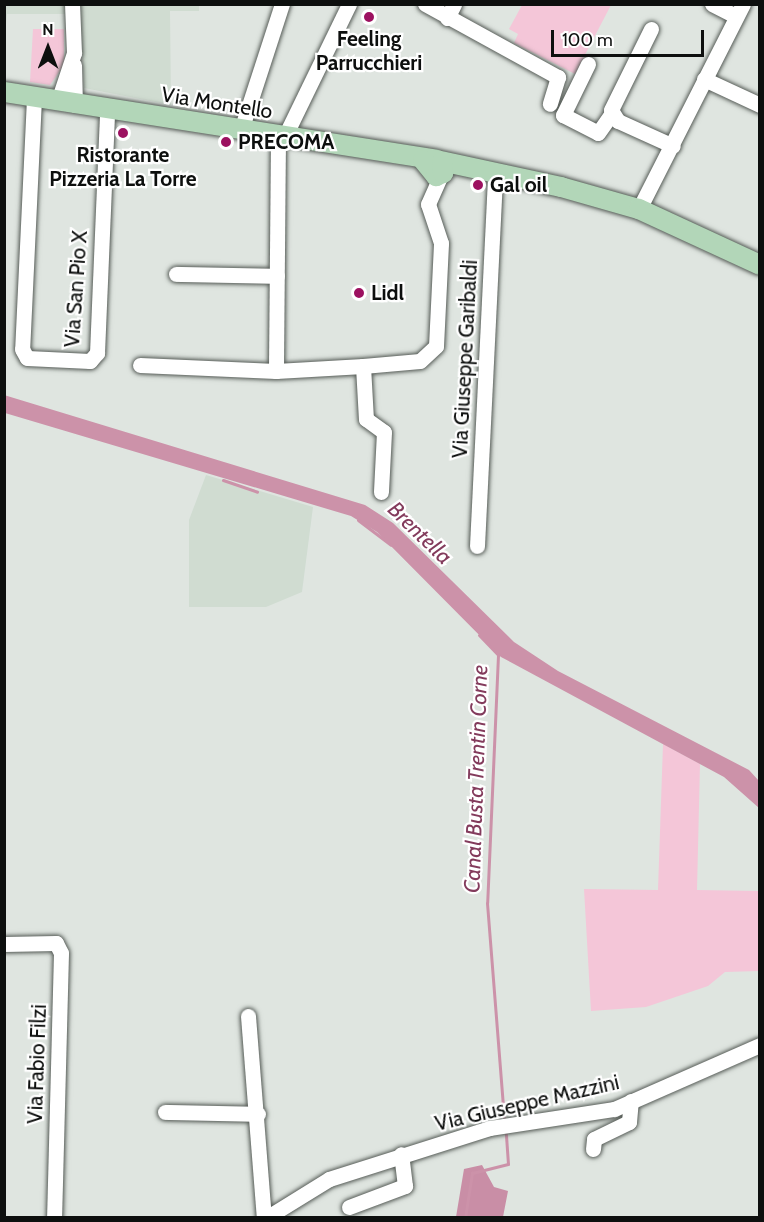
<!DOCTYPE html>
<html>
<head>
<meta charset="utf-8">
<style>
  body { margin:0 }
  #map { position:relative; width:764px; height:1222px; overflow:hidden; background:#dfe5e0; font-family:Cabin,sans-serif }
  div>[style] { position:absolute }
  .built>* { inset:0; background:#d0dcd1 }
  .green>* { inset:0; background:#f4c6d8 }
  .forest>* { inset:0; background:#c98ea6 }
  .water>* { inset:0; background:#cc92a9 }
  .stream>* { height:3px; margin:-1.5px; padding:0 1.5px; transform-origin:1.5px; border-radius:1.5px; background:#cc92a9 }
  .roads { filter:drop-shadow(0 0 2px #565c57) drop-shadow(0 0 2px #565c57) }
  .minor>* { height:15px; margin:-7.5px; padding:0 7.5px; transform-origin:7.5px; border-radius:7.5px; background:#fff }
  .major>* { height:20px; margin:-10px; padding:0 10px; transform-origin:10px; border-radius:10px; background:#b2d6b8 }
  .dots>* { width:16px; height:16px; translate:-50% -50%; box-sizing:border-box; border:3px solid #fff; border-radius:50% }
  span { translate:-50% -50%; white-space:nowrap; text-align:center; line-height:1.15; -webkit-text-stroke:4.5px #fff; paint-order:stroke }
  .poi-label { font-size:21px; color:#0d0f0e; font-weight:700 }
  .left { translate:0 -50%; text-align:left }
  .street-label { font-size:21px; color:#0d0f0e }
  .water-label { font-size:22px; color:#833b5c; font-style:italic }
  .frame { position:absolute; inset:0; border:6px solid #0d0f0e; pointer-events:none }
  .north { position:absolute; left:18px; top:18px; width:60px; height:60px; -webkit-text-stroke:4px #fff; paint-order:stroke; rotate:0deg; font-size:16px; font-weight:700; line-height:24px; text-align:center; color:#0d0f0e }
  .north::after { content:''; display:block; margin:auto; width:21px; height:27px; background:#0d0f0e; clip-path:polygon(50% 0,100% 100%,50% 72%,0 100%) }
  .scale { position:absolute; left:551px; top:30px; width:153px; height:27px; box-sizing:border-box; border:3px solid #0d0f0e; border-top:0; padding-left:8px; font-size:18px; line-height:21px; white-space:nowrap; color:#0d0f0e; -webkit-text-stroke:4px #fff; paint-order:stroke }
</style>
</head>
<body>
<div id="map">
  <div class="built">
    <div style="clip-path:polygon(5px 5px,65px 5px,65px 14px,7px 14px,5px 35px)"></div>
    <div style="clip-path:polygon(80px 5px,199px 5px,199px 11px,170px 11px,171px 105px,84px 88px)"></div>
    <div style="clip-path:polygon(206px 475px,313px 507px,302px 592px,266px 607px,189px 607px,189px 520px)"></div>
  </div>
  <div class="green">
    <div style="clip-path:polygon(522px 5px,611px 5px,575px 74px,514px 43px,518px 34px,509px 29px)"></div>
    <div style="clip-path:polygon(33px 29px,64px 29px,64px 65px,50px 85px,30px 82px)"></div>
    <div style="clip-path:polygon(663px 744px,700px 764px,697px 890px,759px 891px,759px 971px,725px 972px,708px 986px,646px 1007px,591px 1011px,584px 889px,658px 890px)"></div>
  </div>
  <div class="forest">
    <div style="clip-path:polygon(482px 1165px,494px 1187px,508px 1191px,503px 1217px,456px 1217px,464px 1169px)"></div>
  </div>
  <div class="water">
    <div style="clip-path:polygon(4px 395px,365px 505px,393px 523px,514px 642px,558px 671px,749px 770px,759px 781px,759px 808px,724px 777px,501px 657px,377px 532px,351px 516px,5px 413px)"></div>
  </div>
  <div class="stream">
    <div style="left:223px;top:480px;width:36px;rotate:19deg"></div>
    <div style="left:358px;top:520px;width:41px;rotate:37.1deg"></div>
    <div style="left:479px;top:635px;width:28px;rotate:46deg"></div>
    <div style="left:498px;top:655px;width:248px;rotate:92.5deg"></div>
    <div style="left:487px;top:903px;width:217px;rotate:85.5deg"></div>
    <div style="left:465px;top:1218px;width:46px;rotate:-81.2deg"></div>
    <div style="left:472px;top:1173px;width:37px;rotate:-14deg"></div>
    <div style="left:508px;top:1164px;width:30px;rotate:-94deg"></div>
  </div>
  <div class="roads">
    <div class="minor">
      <div style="left:425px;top:4px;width:152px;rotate:28.8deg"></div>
      <div style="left:558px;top:77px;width:28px;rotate:107deg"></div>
      <div style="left:712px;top:4px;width:27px;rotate:27deg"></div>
      <div style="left:447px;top:18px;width:16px;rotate:-63deg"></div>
      <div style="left:651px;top:29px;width:90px;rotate:116.3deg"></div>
      <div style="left:611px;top:110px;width:13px;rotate:58deg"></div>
      <div style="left:618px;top:121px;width:60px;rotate:24.4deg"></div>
      <div style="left:588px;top:64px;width:57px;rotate:116.1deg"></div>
      <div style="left:563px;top:115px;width:39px;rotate:27deg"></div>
      <div style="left:598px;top:133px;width:24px;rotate:-55deg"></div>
      <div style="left:74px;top:65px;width:40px;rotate:88.6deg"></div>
      <div style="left:704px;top:79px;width:62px;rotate:24.9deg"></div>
      <div style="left:34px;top:98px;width:251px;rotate:92.7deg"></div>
      <div style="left:22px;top:349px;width:10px;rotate:61deg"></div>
      <div style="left:27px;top:358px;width:63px;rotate:2.7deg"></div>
      <div style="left:90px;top:361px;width:11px;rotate:-49deg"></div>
      <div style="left:97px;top:353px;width:243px;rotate:-87.6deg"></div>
      <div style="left:58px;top:101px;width:51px;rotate:-71.6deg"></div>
      <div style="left:74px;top:53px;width:49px;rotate:-92.3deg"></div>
      <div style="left:241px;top:130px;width:133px;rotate:-72deg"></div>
      <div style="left:278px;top:137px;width:234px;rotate:90.5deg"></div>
      <div style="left:276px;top:371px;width:87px;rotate:-3.3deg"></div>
      <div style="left:363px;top:366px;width:53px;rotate:86.8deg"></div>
      <div style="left:366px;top:419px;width:22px;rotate:36deg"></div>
      <div style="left:384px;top:432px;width:60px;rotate:92.9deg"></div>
      <div style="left:284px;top:138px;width:149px;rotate:-64.1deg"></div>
      <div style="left:639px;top:209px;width:230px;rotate:-63.1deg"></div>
      <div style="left:176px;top:274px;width:101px;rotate:1.1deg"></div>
      <div style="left:140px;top:365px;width:136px;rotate:2.5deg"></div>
      <div style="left:363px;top:366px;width:57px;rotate:-5deg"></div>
      <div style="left:420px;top:361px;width:22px;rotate:-43deg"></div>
      <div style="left:436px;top:346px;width:103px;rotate:-87.2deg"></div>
      <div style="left:441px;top:243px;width:41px;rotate:-108.4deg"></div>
      <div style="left:428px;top:204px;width:32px;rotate:-66deg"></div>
      <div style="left:477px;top:546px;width:373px;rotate:-87.2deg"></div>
      <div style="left:4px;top:944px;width:52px;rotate:-1.1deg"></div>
      <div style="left:56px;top:943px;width:11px;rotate:63deg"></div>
      <div style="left:61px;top:953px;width:265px;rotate:91.5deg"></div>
      <div style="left:248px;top:1016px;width:203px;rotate:85.5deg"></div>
      <div style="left:165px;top:1112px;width:93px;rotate:1.2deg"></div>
      <div style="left:593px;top:1149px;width:10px;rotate:-84deg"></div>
      <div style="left:594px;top:1139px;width:39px;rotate:-26deg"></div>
      <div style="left:629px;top:1122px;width:21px;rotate:-85deg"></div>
      <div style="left:349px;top:1207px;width:60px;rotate:-20.6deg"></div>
      <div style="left:405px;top:1186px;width:32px;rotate:-97deg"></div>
      <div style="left:266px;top:1218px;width:74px;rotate:-31.8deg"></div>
      <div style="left:329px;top:1179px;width:169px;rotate:-17.6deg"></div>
      <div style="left:490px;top:1128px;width:125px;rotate:-8.7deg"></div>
      <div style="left:614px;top:1109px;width:159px;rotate:-23.7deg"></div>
    </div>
    <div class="major">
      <div style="left:4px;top:92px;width:437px;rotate:8.9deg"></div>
      <div style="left:436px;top:160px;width:128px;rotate:12.2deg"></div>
      <div style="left:561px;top:187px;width:81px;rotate:15.8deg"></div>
      <div style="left:639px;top:209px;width:133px;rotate:24.8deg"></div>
      <div style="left:423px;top:160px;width:21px;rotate:51deg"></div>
      <div style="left:436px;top:176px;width:8px;rotate:-23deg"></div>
      <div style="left:443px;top:173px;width:11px;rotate:-95deg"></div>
    </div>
  </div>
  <div class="dots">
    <div style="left:369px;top:17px;background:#9c1160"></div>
    <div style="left:123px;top:133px;background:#9c1160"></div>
    <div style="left:226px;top:142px;background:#9c1160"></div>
    <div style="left:478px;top:185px;background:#9c1160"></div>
    <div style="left:359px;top:293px;background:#9c1160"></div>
  </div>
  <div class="poi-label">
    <span style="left:369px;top:51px">Feeling<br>Parrucchieri</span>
    <span class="left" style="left:238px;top:142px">PRECOMA</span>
    <span style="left:123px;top:167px">Ristorante<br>Pizzeria La Torre</span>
    <span class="left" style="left:490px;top:185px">Gal oil</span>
    <span class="left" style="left:371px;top:293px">Lidl</span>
  </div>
  <div class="street-label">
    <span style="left:217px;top:103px;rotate:9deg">Via Montello</span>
    <span style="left:76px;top:289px;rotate:-86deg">Via San Pio X</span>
    <span style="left:465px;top:359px;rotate:-87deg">Via Giuseppe Garibaldi</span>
    <span style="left:37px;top:1064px;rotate:-88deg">Via Fabio Filzi</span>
    <span style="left:527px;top:1103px;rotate:-13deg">Via Giuseppe Mazzini</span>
  </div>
  <div class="water-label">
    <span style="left:420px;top:533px;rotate:44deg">Brentella</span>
    <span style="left:476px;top:779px;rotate:-88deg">Canal Busta Trentin Corne</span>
  </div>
  <div class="frame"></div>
  <div class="north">N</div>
  <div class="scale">100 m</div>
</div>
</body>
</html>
